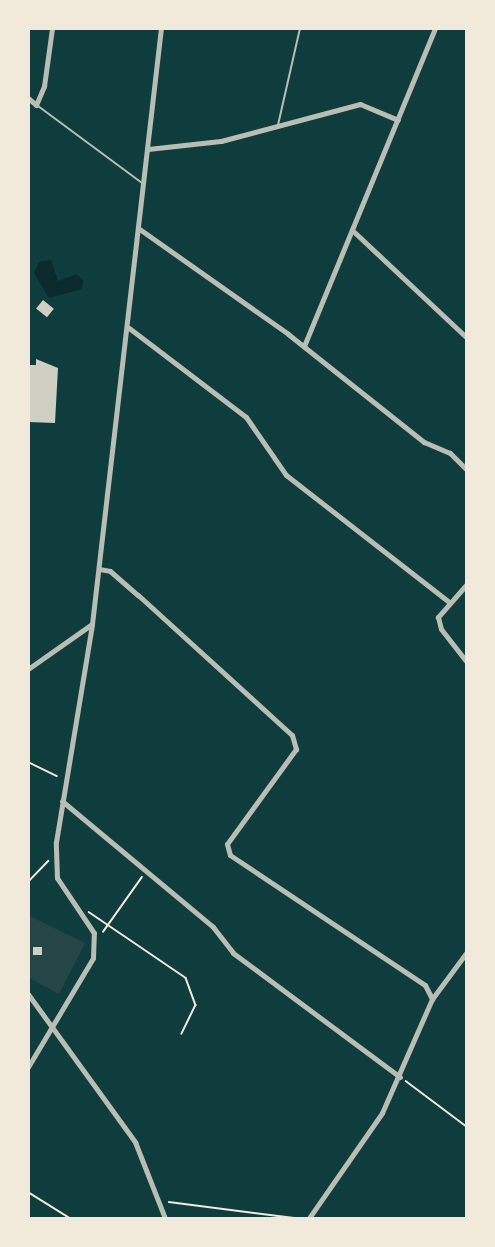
<!DOCTYPE html>
<html>
<head>
<meta charset="utf-8">
<style>
	body { margin:0 }
	#map { position:relative; width:495px; height:1247px; overflow:hidden; background:#0f3d3e; font-family:"Source Sans 3",sans-serif }
	div>[style] { position:absolute }
	[style*='--x'] { left:calc(var(--x)*1px); top:calc(var(--y)*1px); width:calc(var(--w)*1px); rotate:calc(var(--a)*1deg) }
	.green>* { inset:0; background:#244646 }
	.water>* { inset:0; background:#0a2a2b }
	.building>* { inset:0; background:#cfcfc3; transform-origin:0 0 }
	.path>* { height:1.5px; margin:-0.75px; padding:0 0.75px; transform-origin:0.75px; border-radius:0.75px; background:#f1e9da }
	.service>* { height:2px; margin:-1px; padding:0 1px; transform-origin:1px; border-radius:1px; background:#b8beb3 }
	.minor>* { height:5px; margin:-2.5px; padding:0 2.5px; transform-origin:2.5px; border-radius:2.5px; background:#b8beb3 }
	span { translate:-50% -50%; white-space:nowrap; text-align:center; line-height:1.15; -webkit-text-stroke:6px #f1e9da; paint-order:stroke }
	.frame { position:absolute; inset:0; border:30px solid #f1e9da; pointer-events:none }
</style>
</head>
<body>
<div id="map">
	<div class="green">
		<i style="clip-path:polygon(28px 915px,85px 943px,59px 994px,29px 978px)"></i>
	</div>
	<div class="water">
		<i style="clip-path:polygon(51px 260px,58px 281px,76px 274px,83px 280px,82px 289px,49px 298px,34px 273px,39px 262px)"></i>
	</div>
	<div class="building">
		<i style="left:43px;top:300px;width:14px;height:11px;rotate:39deg"></i>
		<i style="clip-path:polygon(36px 359px,58px 368px,55px 423px,28px 422px,28px 365px,36px 365px)"></i>
		<i style="left:42px;top:947px;width:8px;height:9px;rotate:90deg"></i>
	</div>
	<div class="path">
		<i style="--x:28;--y:762;--w:32;--a:26"></i>
		<i style="--x:28;--y:882;--w:29;--a:-46"></i>
		<i style="--x:89;--y:912;--w:117;--a:34.2"></i>
		<i style="--x:186;--y:978;--w:29;--a:70"></i>
		<i style="--x:196;--y:1005;--w:32;--a:116"></i>
		<i style="--x:103;--y:932;--w:67;--a:-54.7"></i>
		<i style="--x:406;--y:1081;--w:75;--a:36.9"></i>
		<i style="--x:28;--y:1192;--w:49;--a:31.8"></i>
		<i style="--x:169;--y:1202;--w:126;--a:7.3"></i>
	</div>
	<div class="service">
		<i style="--x:38;--y:106;--w:129;--a:36.5"></i>
		<i style="--x:278;--y:125;--w:99;--a:-77.2"></i>
	</div>
	<div class="minor">
		<i style="--x:28;--y:98;--w:11;--a:41"></i>
		<i style="--x:36;--y:105;--w:21;--a:-67"></i>
		<i style="--x:44;--y:86;--w:59;--a:-82.1"></i>
		<i style="--x:148;--y:149;--w:73;--a:-6.3"></i>
		<i style="--x:221;--y:141;--w:144;--a:-14.9"></i>
		<i style="--x:360;--y:104;--w:41;--a:22.8"></i>
		<i style="--x:138;--y:228;--w:184;--a:35.2"></i>
		<i style="--x:288;--y:334;--w:174;--a:38.5"></i>
		<i style="--x:424;--y:442;--w:28;--a:23"></i>
		<i style="--x:450;--y:453;--w:23;--a:45"></i>
		<i style="--x:352;--y:230;--w:156;--a:43.2"></i>
		<i style="--x:129;--y:328;--w:147;--a:37.3"></i>
		<i style="--x:246;--y:417;--w:70;--a:55.4"></i>
		<i style="--x:286;--y:475;--w:205;--a:37.9"></i>
		<i style="--x:304;--y:346;--w:344;--a:-67.6"></i>
		<i style="--x:99;--y:569;--w:11;--a:10"></i>
		<i style="--x:110;--y:571;--w:37;--a:41"></i>
		<i style="--x:138;--y:595;--w:208;--a:42.3"></i>
		<i style="--x:292;--y:735;--w:15;--a:74"></i>
		<i style="--x:296;--y:749;--w:117;--a:126"></i>
		<i style="--x:227;--y:844;--w:11;--a:75"></i>
		<i style="--x:230;--y:855;--w:234;--a:33.7"></i>
		<i style="--x:425;--y:985;--w:16;--a:63"></i>
		<i style="--x:432;--y:999;--w:124;--a:113.7"></i>
		<i style="--x:382;--y:1113;--w:128;--a:124.8"></i>
		<i style="--x:466;--y:585;--w:43;--a:131.2"></i>
		<i style="--x:438;--y:617;--w:12;--a:76"></i>
		<i style="--x:441;--y:629;--w:41;--a:52"></i>
		<i style="--x:28;--y:669;--w:78;--a:-35.1"></i>
		<i style="--x:62;--y:801;--w:197;--a:39.8"></i>
		<i style="--x:213;--y:927;--w:33;--a:52"></i>
		<i style="--x:233;--y:953;--w:208;--a:36.6"></i>
		<i style="--x:28;--y:994;--w:183;--a:54.1"></i>
		<i style="--x:135;--y:1142;--w:82;--a:68.5"></i>
		<i style="--x:432;--y:999;--w:57;--a:-53.5"></i>
		<i style="--x:28;--y:1067;--w:127;--a:-59.2"></i>
		<i style="--x:93;--y:958;--w:25;--a:-88"></i>
		<i style="--x:94;--y:933;--w:66;--a:-123.9"></i>
		<i style="--x:57;--y:878;--w:36;--a:-92"></i>
		<i style="--x:56;--y:842;--w:221;--a:-80.6"></i>
		<i style="--x:92;--y:624;--w:600;--a:-83.4"></i>
	</div>
	<div class="frame"></div>
</div>
</body>
</html>
